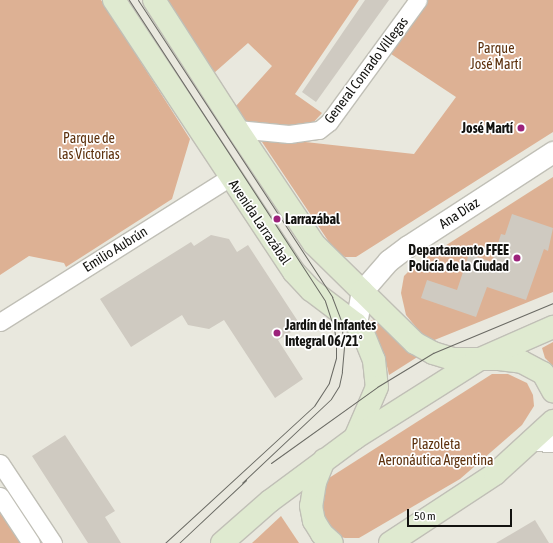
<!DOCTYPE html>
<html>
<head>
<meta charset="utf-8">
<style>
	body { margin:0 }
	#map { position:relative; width:553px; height:543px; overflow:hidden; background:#e9e8de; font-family:"Asap Condensed",sans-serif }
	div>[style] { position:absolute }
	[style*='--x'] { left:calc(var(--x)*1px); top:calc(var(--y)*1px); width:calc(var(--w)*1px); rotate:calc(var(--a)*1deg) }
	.green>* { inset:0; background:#ddb194 }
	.building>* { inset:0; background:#cfcac1 }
	.roads { filter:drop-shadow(1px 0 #c0bfb6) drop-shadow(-1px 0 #c0bfb6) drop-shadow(0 1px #c0bfb6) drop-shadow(0 -1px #c0bfb6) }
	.minor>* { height:17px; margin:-8.5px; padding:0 8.5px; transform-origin:8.5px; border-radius:8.5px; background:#fff }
	.tertiary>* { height:21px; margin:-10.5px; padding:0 10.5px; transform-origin:10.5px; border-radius:10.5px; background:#fff }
	.secondary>* { height:22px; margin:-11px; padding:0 11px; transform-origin:11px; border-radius:11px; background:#dfead0 }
	.tram>* { height:1px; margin:-0.5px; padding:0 0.5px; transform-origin:0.5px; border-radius:0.5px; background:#6a6a64 }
	.dots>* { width:11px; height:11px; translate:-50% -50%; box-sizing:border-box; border:2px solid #fff; border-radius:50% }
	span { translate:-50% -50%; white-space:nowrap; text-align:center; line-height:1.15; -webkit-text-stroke:3.5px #fff; paint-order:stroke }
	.park-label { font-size:14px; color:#5d310d }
	.street-label { font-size:14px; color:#131310 }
	.poi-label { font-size:14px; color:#131310; font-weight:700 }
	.right { translate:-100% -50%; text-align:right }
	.left { translate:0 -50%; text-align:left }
	.scale { position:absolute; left:407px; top:509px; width:105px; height:18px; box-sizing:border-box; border:2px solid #131310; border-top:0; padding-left:5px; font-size:12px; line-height:14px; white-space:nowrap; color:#131310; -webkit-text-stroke:3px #fff; paint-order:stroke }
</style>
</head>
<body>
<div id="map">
	<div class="green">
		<i style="clip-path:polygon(0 0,101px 0,190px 139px,172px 199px,66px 267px,64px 263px,29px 256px,0 275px)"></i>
		<i style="clip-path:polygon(165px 0,359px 0,295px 94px,322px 113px,311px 125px,299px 130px,246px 123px,236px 106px,272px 66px,248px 43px,214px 73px)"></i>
		<i style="clip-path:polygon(422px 0,553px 0,553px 132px,356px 257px,345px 257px,335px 251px,262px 142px,269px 138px,414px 154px,456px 97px,382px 48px)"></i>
		<i style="clip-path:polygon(553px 177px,553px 292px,432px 341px,420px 332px,406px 315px,401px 293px,404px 276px,415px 265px)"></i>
		<i style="clip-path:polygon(377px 318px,419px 356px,389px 375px,384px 353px,369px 327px,370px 321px)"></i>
		<i style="clip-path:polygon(553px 342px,553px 366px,545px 358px,542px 348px)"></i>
		<i style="clip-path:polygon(492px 374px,508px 374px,527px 383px,533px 395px,534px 406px,522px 425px,460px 479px,359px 538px,345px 538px,334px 535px,319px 519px,322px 489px,329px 478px)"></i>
		<i style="clip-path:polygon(0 513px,21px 543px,0 543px)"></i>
		<i style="clip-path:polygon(281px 516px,299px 543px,252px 543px)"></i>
	</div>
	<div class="building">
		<i style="clip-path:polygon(365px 0,389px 0,316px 102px,302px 92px)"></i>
		<i style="clip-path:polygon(512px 214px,553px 228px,548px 251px,544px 249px,526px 300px,487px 287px,476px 317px,421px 298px,427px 280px,457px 290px,469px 254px,492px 262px,501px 234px,505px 235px)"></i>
		<i style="clip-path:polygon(211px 235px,229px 239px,237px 252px,248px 245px,301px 326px,278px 340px,303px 379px,275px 398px,224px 320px,209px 329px,188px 325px,182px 315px,131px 347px,100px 299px,191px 242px,194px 246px)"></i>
		<i style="clip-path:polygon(65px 435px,115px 511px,105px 517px,121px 543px,88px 543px,32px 456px)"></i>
		<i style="clip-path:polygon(535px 520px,549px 543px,496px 543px)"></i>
	</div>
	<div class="roads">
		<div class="minor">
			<i style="--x:237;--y:129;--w:52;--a:5.5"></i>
			<i style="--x:289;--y:134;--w:30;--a:-8"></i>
			<i style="--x:319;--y:130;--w:13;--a:-39"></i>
			<i style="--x:329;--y:122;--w:151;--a:-53.9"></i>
			<i style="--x:0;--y:322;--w:272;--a:-32.2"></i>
			<i style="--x:0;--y:463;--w:96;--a:56.5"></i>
			<i style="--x:0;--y:496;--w:56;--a:56.6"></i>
		</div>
		<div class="tertiary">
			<i style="--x:356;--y:324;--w:34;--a:-80"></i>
			<i style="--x:362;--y:291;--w:40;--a:-49"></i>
			<i style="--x:388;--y:261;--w:25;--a:-37"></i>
			<i style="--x:408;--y:246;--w:173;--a:-33"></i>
			<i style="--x:533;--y:440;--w:20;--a:3"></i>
		</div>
		<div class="secondary">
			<i style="--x:114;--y:0;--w:326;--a:56.5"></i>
			<i style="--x:294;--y:272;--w:25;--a:47"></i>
			<i style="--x:311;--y:290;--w:56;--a:37.1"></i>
			<i style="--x:356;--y:324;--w:11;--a:52"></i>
			<i style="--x:363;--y:333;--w:29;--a:68"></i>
			<i style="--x:374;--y:360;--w:27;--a:84"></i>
			<i style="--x:377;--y:387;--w:56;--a:113.3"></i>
			<i style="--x:154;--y:0;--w:153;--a:57.2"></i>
			<i style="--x:237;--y:129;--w:138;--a:56.2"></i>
			<i style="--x:314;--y:244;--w:67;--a:44.4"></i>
			<i style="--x:362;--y:291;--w:74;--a:44.5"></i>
			<i style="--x:415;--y:343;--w:21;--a:29"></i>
			<i style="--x:433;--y:353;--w:21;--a:17"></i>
			<i style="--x:453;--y:359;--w:46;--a:0"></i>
			<i style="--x:499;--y:359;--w:23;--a:7"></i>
			<i style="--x:522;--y:362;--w:24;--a:28"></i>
			<i style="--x:543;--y:373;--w:21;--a:61"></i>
			<i style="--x:324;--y:460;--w:24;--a:112"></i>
			<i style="--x:315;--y:482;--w:24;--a:99"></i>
			<i style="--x:311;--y:506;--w:15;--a:79"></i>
			<i style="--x:314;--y:521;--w:15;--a:58"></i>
			<i style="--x:322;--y:534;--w:13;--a:42"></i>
			<i style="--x:222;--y:543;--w:64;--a:-41.2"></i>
			<i style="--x:270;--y:501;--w:106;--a:-36.5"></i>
			<i style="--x:355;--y:438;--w:148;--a:-32.3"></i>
			<i style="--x:480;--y:359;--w:80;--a:-23.7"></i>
			<i style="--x:390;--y:543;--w:126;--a:-33.3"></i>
			<i style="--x:495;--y:474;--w:79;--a:-42.4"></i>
		</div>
	</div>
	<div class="tram">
		<i style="--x:129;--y:0;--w:359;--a:56.9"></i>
		<i style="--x:325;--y:301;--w:28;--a:72"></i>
		<i style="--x:334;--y:328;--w:15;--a:82"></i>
		<i style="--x:336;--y:343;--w:15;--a:90"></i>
		<i style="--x:336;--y:358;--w:26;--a:106"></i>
		<i style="--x:329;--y:383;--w:27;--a:123"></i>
		<i style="--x:314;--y:406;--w:202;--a:137.4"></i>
		<i style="--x:138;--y:0;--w:355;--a:56.8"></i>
		<i style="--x:332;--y:297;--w:25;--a:69"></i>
		<i style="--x:341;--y:320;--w:27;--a:84"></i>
		<i style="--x:344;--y:347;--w:25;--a:95"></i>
		<i style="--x:342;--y:372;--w:14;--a:102"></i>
		<i style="--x:339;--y:386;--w:15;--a:122"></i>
		<i style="--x:331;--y:399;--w:122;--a:136.7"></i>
		<i style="--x:271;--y:463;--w:130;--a:-35.6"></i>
		<i style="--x:377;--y:387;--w:66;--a:-31.3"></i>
		<i style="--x:433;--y:353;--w:130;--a:-22.6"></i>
		<i style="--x:179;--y:543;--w:92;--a:-43.2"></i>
	</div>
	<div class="dots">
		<i style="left:521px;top:128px;background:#9c227b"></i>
		<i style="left:277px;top:219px;background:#9c227b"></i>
		<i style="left:517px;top:258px;background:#9c227b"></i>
		<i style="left:277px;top:333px;background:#9c227b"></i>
	</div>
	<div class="park-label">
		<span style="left:496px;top:56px">Parque<br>José Martí</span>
		<span style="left:89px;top:146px">Parque de<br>las Victorias</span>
		<span style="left:436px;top:452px">Plazoleta<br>Aeronáutica Argentina</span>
	</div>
	<div class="street-label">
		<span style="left:366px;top:70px;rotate:-53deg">General Conrado Villegas</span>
		<span style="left:459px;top:213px;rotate:-33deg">Ana Díaz</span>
		<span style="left:260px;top:222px;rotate:56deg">Avenida Larrazábal</span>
		<span style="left:115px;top:249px;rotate:-32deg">Emilio Aubrún</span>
	</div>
	<div class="poi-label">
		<span class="right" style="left:513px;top:128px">José Martí</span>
		<span class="left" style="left:285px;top:219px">Larrazábal</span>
		<span class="right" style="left:509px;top:258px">Departamento FFEE<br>Policía de la Ciudad</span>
		<span class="left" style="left:285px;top:333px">Jardín de Infantes<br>Integral 06/21°</span>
	</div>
	<div class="scale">50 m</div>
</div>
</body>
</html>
